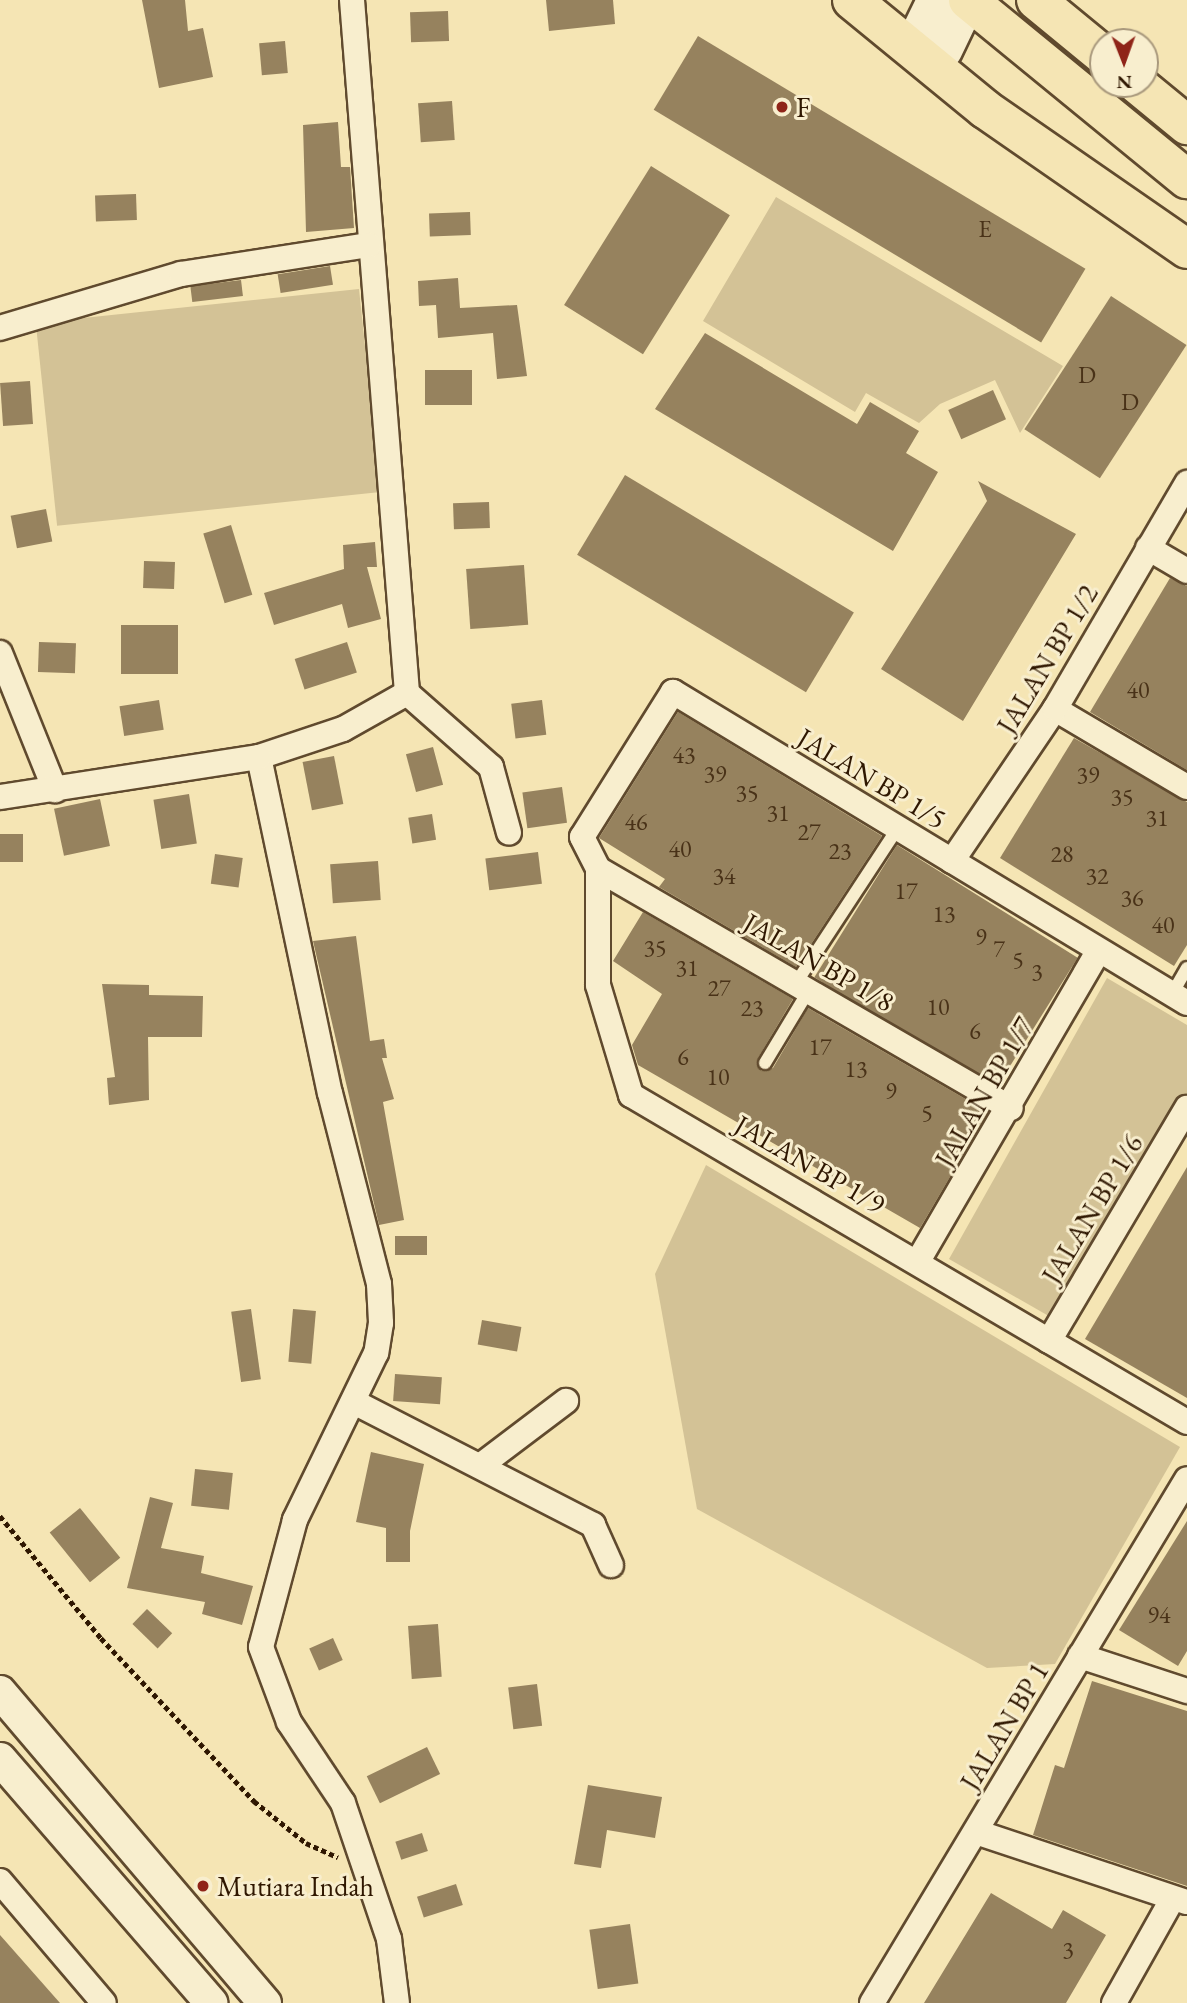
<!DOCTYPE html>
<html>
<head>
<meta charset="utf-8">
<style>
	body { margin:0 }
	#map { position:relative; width:1187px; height:2003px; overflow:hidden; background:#f5e5b4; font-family:"EB Garamond",serif }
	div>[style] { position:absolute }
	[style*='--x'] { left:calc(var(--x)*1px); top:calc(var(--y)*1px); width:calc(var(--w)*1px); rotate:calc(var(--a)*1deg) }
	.green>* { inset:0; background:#d3c296; transform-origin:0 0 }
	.building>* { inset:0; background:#96825e; transform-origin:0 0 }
	.path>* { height:4.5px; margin-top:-2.25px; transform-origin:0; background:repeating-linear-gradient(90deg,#2f1701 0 5px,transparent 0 8.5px) }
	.roads { filter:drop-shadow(2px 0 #604a2e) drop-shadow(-2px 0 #604a2e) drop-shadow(0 2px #604a2e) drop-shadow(0 -2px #604a2e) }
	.service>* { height:12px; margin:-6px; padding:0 6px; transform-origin:6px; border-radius:6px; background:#f8eece }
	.minor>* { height:24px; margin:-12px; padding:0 12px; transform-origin:12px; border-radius:12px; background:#f8eece }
	.tertiary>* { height:32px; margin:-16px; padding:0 16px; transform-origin:16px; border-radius:16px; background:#f8eece }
	.secondary>* { height:35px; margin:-17.5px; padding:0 17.5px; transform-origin:17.5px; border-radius:17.5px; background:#f8eece }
	.motorway>* { height:38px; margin:-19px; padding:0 19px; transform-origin:19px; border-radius:19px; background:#f5e5b4 }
	.dots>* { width:19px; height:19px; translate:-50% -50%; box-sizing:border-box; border:4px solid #f8eece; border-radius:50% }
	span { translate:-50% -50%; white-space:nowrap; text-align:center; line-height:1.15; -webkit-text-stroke:6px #f8eece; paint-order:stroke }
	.number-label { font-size:24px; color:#493218 }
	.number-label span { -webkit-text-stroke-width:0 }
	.poi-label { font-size:28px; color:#2f1701 }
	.left { translate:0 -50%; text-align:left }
	.street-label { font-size:28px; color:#2f1701 }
	.north { position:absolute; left:1089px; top:28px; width:70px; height:70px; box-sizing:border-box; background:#f8eece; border:2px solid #a8987c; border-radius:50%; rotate:179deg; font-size:19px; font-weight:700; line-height:28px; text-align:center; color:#2f1701 }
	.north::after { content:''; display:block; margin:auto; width:24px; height:32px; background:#8f2418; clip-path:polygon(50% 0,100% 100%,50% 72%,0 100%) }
</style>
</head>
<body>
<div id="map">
	<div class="green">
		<i style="clip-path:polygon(776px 197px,1063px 366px,1020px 433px,995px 380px,940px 404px,919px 423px,866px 393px,855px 412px,703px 321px)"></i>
		<i style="left:359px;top:289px;width:204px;height:325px;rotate:84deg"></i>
		<i style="clip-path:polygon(1107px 978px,1187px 1025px,1187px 1098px,1054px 1319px,949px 1259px)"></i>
		<i style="clip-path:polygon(706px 1165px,1180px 1447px,1055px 1664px,987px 1668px,697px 1509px,655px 1274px)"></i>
	</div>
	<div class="building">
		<i style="clip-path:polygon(142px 0,185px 0,188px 31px,203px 28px,213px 77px,159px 88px)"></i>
		<i style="clip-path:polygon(546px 0,613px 0,615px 24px,549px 31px)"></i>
		<i style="left:448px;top:11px;width:30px;height:38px;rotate:88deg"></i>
		<i style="left:698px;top:36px;width:452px;height:86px;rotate:31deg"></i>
		<i style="left:285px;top:41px;width:32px;height:26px;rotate:85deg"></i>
		<i style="left:452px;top:101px;width:39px;height:34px;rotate:86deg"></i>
		<i style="clip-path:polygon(338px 122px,341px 167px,350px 167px,354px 228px,306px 232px,303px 125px)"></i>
		<i style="left:651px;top:166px;width:93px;height:164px;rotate:32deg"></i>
		<i style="left:136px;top:194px;width:26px;height:41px;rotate:88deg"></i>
		<i style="left:470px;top:212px;width:23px;height:41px;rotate:88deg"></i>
		<i style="left:330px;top:266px;width:19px;height:53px;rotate:81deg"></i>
		<i style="clip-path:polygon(458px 278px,460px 308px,517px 305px,527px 376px,497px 379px,493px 333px,438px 338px,436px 305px,419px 306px,418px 281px)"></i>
		<i style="left:241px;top:280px;width:16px;height:51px;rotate:83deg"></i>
		<i style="left:1111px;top:296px;width:90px;height:159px;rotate:33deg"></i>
		<i style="clip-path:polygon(705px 333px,857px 424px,870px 402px,919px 431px,906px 453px,938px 472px,893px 551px,655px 409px)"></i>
		<i style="left:472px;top:370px;width:35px;height:47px;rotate:90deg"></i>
		<i style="left:30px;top:381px;width:43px;height:30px;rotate:86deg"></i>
		<i style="left:993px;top:390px;width:32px;height:49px;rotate:66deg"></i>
		<i style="left:625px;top:475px;width:267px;height:93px;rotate:31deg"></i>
		<i style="clip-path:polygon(978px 481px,1076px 534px,963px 721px,881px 669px,987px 501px)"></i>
		<i style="left:489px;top:502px;width:26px;height:36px;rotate:88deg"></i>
		<i style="left:46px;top:509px;width:33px;height:36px;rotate:79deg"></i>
		<i style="left:231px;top:525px;width:73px;height:29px;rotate:73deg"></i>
		<i style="clip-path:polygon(375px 542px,377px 567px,367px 567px,381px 619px,348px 628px,342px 604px,274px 625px,264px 593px,344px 569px,343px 545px)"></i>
		<i style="left:144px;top:561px;width:31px;height:27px;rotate:2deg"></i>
		<i style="left:524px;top:565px;width:60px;height:58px;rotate:86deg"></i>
		<i style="clip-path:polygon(1170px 578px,1187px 586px,1187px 770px,1090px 712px)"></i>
		<i style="left:121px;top:625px;width:57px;height:49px"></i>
		<i style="left:39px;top:642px;width:37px;height:30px;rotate:2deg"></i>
		<i style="left:347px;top:642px;width:32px;height:55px;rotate:72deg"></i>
		<i style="left:159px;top:700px;width:30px;height:40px;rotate:81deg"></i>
		<i style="left:542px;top:700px;width:35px;height:31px;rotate:83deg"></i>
		<i style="clip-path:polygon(678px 712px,882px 836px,796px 967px,659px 887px,665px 879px,599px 838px)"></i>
		<i style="clip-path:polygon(1074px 738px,1187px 802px,1187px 945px,1174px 966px,1000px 858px)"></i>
		<i style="left:433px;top:747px;width:39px;height:28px;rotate:75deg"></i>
		<i style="left:334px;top:756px;width:49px;height:32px;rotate:79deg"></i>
		<i style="left:562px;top:787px;width:36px;height:40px;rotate:82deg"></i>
		<i style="left:189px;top:794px;width:50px;height:36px;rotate:81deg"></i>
		<i style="left:100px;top:799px;width:48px;height:47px;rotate:78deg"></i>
		<i style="left:432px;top:814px;width:26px;height:24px;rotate:81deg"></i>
		<i style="left:0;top:834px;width:23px;height:28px"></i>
		<i style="left:897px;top:845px;width:213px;height:156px;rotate:32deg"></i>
		<i style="left:538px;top:852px;width:32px;height:53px;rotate:83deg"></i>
		<i style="left:215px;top:854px;width:28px;height:30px;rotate:8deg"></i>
		<i style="left:378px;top:861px;width:39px;height:48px;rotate:86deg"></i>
		<i style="clip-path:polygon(643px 912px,793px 999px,758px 1058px,761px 1071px,773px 1068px,808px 1008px,988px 1112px,920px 1228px,638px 1065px,632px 1045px,662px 994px,613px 961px)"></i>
		<i style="clip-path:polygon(356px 936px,370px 1041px,384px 1039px,387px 1058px,382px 1058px,394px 1099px,383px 1102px,404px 1220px,379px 1225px,313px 941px)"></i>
		<i style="clip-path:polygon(102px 984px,149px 985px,149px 995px,203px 996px,202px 1037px,148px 1037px,149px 1100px,109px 1105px,107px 1078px,115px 1077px)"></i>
		<i style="clip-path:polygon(1187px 1167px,1187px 1398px,1085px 1339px)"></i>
		<i style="left:395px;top:1236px;width:32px;height:19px"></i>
		<i style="left:251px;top:1309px;width:71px;height:20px;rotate:82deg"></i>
		<i style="left:293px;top:1309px;width:23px;height:53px;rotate:5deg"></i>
		<i style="left:482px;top:1320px;width:40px;height:25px;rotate:10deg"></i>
		<i style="left:395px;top:1374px;width:47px;height:27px;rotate:4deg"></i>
		<i style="clip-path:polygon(371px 1452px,424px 1464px,410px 1531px,410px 1562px,386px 1562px,386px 1528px,356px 1522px)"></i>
		<i style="left:195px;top:1469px;width:38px;height:37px;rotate:6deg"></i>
		<i style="clip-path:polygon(150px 1497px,173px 1503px,161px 1548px,204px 1556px,201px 1573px,253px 1586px,242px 1625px,202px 1614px,205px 1602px,127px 1588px)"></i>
		<i style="left:80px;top:1508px;width:64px;height:39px;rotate:51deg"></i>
		<i style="clip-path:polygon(1187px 1521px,1187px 1651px,1178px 1666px,1119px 1630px)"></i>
		<i style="left:147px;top:1609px;width:35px;height:21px;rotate:44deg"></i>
		<i style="left:438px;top:1624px;width:53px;height:30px;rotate:86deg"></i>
		<i style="left:333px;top:1638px;width:24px;height:26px;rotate:66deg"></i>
		<i style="clip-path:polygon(1092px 1681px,1187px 1711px,1187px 1886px,1033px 1835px,1055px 1765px,1064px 1768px)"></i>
		<i style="left:537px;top:1684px;width:42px;height:29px;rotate:83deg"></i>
		<i style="left:427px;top:1747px;width:30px;height:67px;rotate:64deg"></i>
		<i style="clip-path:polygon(588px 1785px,662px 1797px,655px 1838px,607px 1830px,601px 1868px,574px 1864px)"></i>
		<i style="left:422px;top:1833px;width:19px;height:28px;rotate:72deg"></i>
		<i style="left:456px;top:1884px;width:22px;height:41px;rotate:72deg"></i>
		<i style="clip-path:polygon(991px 1893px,1052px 1929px,1063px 1910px,1106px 1935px,1066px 2003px,924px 2003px)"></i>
		<i style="left:630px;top:1924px;width:60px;height:41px;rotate:82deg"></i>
		<i style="clip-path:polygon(0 1935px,60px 2003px,0 2003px)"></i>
	</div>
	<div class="path">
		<i style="--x:0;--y:1516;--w:158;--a:50.4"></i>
		<i style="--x:101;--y:1638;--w:224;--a:46.8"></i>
		<i style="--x:254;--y:1801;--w:67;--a:38.9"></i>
		<i style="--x:306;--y:1843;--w:35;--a:24"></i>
	</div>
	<div class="roads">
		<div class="service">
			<i style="--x:796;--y:983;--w:186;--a:-56.7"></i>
			<i style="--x:1172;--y:994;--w:30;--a:-60"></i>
			<i style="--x:765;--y:1063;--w:85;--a:-58.9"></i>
		</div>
		<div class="minor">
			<i style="--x:352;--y:0;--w:695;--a:85.46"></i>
			<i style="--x:407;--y:693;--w:73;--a:150.6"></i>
			<i style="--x:343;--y:729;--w:89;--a:161.6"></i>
			<i style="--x:259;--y:757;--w:343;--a:78.1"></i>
			<i style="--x:330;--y:1093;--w:197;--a:75.6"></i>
			<i style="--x:379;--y:1284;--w:39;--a:87"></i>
			<i style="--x:381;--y:1323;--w:30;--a:99"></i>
			<i style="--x:376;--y:1353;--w:186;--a:115.9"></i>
			<i style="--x:295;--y:1520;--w:131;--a:105"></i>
			<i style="--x:261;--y:1647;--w:80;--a:69.5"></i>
			<i style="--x:289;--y:1722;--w:97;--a:56.3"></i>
			<i style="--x:343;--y:1803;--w:144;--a:71.3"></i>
			<i style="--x:389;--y:1939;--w:64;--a:82.9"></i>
			<i style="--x:0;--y:328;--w:189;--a:-16.6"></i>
			<i style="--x:181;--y:274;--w:190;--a:-8.8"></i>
			<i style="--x:1148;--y:548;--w:45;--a:30.5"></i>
			<i style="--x:0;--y:653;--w:148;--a:68.1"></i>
			<i style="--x:407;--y:693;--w:112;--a:41.4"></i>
			<i style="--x:491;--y:767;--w:68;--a:74.7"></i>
			<i style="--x:1055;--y:709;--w:153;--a:30.6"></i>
			<i style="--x:0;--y:797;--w:262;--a:-8.8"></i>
			<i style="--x:952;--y:861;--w:184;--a:-55.9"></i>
			<i style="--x:1055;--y:709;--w:262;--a:-59.7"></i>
			<i style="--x:598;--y:869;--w:477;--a:30.1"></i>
			<i style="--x:1187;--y:1003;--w:601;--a:-148.82"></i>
			<i style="--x:673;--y:692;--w:171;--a:122.1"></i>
			<i style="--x:582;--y:837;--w:36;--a:63"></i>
			<i style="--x:598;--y:869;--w:116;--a:90"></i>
			<i style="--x:598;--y:985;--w:115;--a:73.3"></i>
			<i style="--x:631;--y:1095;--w:645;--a:30.46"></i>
			<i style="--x:918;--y:1261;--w:358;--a:-59.8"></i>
			<i style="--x:1049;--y:1341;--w:271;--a:-59.4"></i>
			<i style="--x:354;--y:1402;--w:269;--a:27.2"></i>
			<i style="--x:593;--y:1525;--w:44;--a:65.8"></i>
			<i style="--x:480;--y:1466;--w:108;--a:-37.1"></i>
			<i style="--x:1080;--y:1656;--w:113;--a:18.1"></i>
			<i style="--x:976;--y:1832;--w:222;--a:18.4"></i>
			<i style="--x:0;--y:1881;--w:160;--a:49.6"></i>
			<i style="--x:872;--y:2003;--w:611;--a:-58.99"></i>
			<i style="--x:1114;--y:2003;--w:120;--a:-60.7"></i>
		</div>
		<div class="tertiary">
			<i style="--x:0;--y:1692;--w:409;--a:49.6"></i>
			<i style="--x:0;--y:1759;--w:323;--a:49.1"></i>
		</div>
		<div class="secondary">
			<i style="--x:919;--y:31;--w:34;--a:-64"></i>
			<i style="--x:944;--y:50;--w:55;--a:-64.4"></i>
		</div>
		<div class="motorway">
			<i style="--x:852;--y:0;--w:172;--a:39.3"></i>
			<i style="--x:985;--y:109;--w:246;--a:34.7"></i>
			<i style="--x:968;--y:0;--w:283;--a:39.3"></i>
			<i style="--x:1036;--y:0;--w:87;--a:39.4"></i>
			<i style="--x:1137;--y:84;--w:65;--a:39.4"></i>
		</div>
	</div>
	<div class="dots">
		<i style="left:782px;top:107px;background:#8f2418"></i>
		<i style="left:203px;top:1886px;background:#8f2418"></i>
	</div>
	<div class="number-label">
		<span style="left:985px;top:229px">E</span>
		<span style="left:1087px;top:375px">D</span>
		<span style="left:1130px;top:402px">D</span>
		<span style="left:1138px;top:690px">40</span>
		<span style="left:684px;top:755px">43</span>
		<span style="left:715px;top:774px">39</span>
		<span style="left:1088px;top:775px">39</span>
		<span style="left:747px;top:793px">35</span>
		<span style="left:1122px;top:797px">35</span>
		<span style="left:778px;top:813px">31</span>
		<span style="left:1157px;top:818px">31</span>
		<span style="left:636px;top:822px">46</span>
		<span style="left:809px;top:832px">27</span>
		<span style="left:680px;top:849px">40</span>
		<span style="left:840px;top:851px">23</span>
		<span style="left:1062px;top:854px">28</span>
		<span style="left:724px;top:876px">34</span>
		<span style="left:1097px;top:876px">32</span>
		<span style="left:906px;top:891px">17</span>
		<span style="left:1132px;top:898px">36</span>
		<span style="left:944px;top:914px">13</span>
		<span style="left:1163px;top:925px">40</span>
		<span style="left:981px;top:937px">9</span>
		<span style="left:655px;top:948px">35</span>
		<span style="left:999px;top:949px">7</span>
		<span style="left:1018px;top:960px">5</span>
		<span style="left:687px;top:968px">31</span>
		<span style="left:1037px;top:972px">3</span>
		<span style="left:719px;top:988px">27</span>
		<span style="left:938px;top:1007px">10</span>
		<span style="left:752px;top:1008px">23</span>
		<span style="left:975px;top:1031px">6</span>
		<span style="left:820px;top:1047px">17</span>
		<span style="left:683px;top:1057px">6</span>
		<span style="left:856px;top:1069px">13</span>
		<span style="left:718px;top:1077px">10</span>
		<span style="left:891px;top:1091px">9</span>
		<span style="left:927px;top:1113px">5</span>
		<span style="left:1159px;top:1615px">94</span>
		<span style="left:1068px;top:1950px">3</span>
	</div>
	<div class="poi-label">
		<span class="left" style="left:796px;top:107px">F</span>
		<span class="left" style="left:217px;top:1886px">Mutiara Indah</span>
	</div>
	<div class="street-label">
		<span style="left:1047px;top:659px;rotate:-59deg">JALAN BP 1/2</span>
		<span style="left:872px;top:778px;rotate:31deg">JALAN BP 1/5</span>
		<span style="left:819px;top:962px;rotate:30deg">JALAN BP 1/8</span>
		<span style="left:984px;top:1092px;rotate:-60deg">JALAN BP 1/7</span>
		<span style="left:810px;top:1164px;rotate:30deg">JALAN BP 1/9</span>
		<span style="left:1092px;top:1209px;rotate:-59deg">JALAN BP 1/6</span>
		<span style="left:1004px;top:1726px;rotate:-59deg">JALAN BP 1</span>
	</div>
	<div class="north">N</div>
</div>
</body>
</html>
